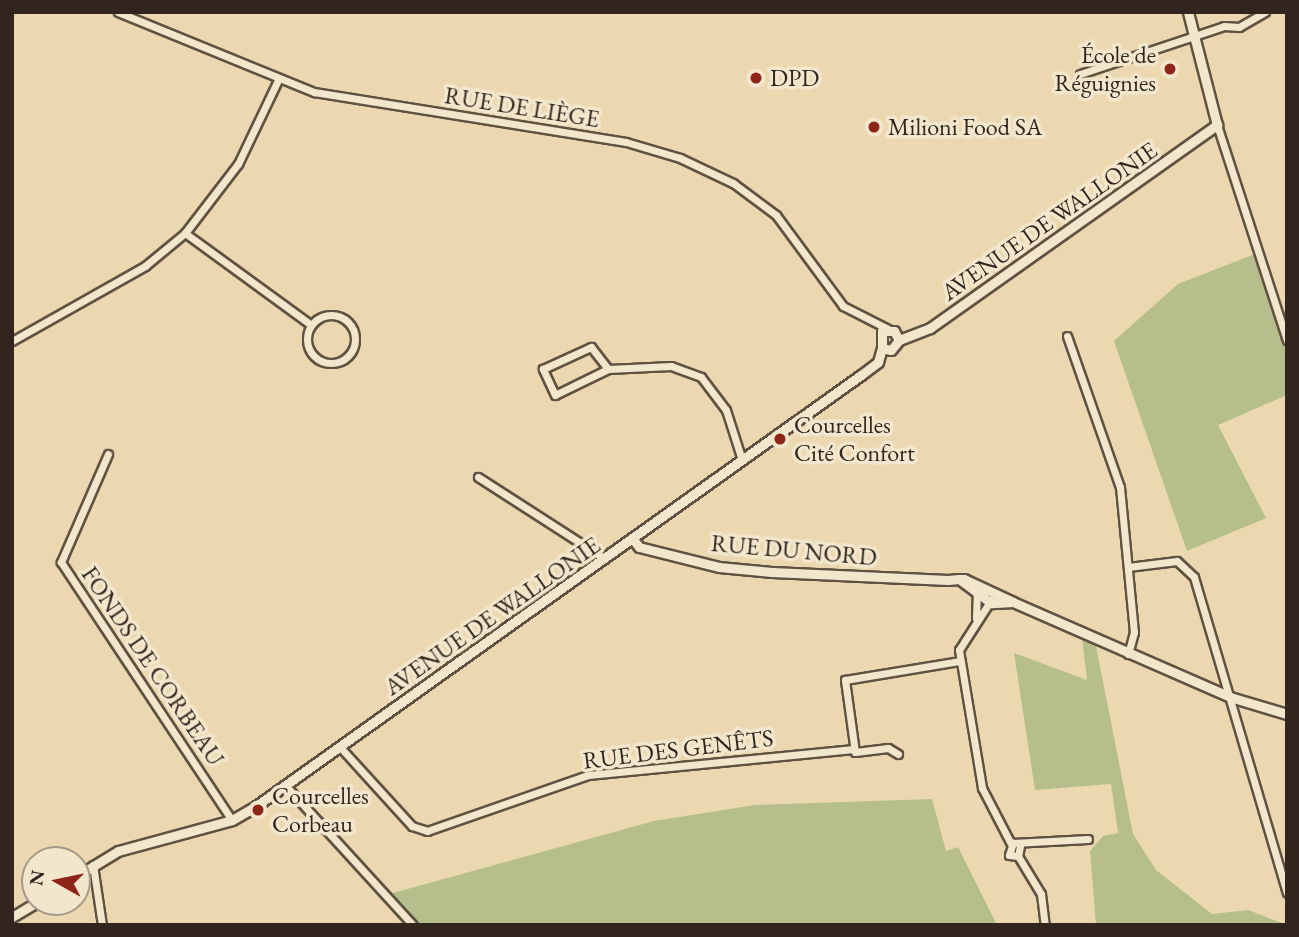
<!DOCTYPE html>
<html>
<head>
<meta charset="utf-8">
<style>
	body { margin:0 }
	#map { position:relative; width:1299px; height:937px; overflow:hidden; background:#ebd8b0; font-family:"EB Garamond",serif }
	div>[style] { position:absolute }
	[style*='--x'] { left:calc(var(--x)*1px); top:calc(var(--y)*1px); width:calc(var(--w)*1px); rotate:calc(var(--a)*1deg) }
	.green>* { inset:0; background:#b6bf8c }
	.roads { filter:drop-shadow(2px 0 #605242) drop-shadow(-2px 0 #605242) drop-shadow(0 2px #605242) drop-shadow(0 -2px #605242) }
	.minor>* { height:7px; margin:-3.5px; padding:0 3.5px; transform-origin:3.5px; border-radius:3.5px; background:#f2e6cc }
	.minor>.ring { margin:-3.5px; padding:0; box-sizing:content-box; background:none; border:7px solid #f2e6cc; border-radius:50% }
	.tertiary>* { height:9px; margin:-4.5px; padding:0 4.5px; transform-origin:4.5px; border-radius:4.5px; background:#f2e6cc }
	.dots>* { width:19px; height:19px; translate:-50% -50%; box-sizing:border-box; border:4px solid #f2e6cc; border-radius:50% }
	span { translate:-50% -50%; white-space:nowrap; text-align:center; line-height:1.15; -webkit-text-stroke:7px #f2e6cc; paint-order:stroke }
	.poi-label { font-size:24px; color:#31251d }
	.right { translate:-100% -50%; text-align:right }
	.left { translate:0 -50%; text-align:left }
	.street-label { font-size:24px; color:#31251d }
	.frame { position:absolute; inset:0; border:14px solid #31251d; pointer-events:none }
	.north { position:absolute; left:21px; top:846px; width:70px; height:70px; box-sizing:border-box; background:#f2e6cc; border:2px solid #a59986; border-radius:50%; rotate:279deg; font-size:19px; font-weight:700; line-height:28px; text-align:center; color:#31251d }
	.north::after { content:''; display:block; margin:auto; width:24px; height:32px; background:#8f2418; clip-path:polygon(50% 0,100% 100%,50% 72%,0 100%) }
</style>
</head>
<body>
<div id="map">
	<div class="green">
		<i style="clip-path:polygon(1255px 254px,1287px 349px,1287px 395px,1218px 425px,1266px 518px,1187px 551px,1114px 341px,1178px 284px)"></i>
		<i style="clip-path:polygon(1082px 638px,1096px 646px,1133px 834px,1156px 870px,1212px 914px,1248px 910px,1287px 925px,1096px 925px,1090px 851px,1103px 836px,1118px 833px,1111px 784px,1035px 790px,1014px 653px,1087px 680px)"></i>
		<i style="clip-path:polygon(932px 799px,946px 851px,958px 847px,997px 925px,413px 925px,382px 896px,654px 821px,755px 805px)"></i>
	</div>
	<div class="roads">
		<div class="minor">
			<i style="--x:118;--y:12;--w:212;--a:22.2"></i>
			<i style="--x:314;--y:92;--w:316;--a:9.1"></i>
			<i style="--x:626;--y:142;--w:56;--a:16.5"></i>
			<i style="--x:680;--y:158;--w:59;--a:25.3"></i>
			<i style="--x:733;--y:183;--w:54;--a:36.7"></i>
			<i style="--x:776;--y:215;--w:113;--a:53.6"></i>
			<i style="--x:843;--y:306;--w:51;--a:27.1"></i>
			<i style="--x:1080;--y:74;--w:152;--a:-18.4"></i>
			<i style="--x:1224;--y:26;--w:15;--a:4"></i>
			<i style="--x:1239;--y:27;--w:30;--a:-30"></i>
			<i style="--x:1217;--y:125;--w:226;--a:72"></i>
			<i style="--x:185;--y:233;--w:156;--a:36.1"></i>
			<i class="ring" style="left:307px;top:315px;width:41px;height:41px"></i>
			<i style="--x:1067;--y:336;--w:160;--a:70.7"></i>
			<i style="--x:1120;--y:487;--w:146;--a:84.5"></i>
			<i style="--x:1134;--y:632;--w:23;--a:105"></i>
			<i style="--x:12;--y:341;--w:153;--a:-29.4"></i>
			<i style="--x:145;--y:266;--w:52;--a:-39.5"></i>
			<i style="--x:185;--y:233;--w:87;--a:-52.5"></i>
			<i style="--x:238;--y:164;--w:93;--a:-64.5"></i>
			<i style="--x:591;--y:347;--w:28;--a:52"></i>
			<i style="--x:608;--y:369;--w:59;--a:153.9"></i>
			<i style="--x:555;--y:395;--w:29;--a:-115"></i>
			<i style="--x:543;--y:369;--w:53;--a:-24.6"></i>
			<i style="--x:608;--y:369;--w:63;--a:-2.7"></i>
			<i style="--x:671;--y:366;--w:32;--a:20"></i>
			<i style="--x:701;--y:377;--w:41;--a:52.9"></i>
			<i style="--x:726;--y:410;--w:52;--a:72.3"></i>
			<i style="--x:108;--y:454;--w:118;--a:113.5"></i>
			<i style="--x:61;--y:562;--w:310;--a:56.5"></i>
			<i style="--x:478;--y:477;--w:151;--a:32.8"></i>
			<i style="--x:1128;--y:567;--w:49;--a:-7"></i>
			<i style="--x:1177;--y:561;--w:23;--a:43"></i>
			<i style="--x:1194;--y:577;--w:329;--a:73.6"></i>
			<i style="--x:991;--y:600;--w:59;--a:122.6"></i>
			<i style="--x:959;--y:650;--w:140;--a:80.5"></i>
			<i style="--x:982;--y:788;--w:63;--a:62.6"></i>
			<i style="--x:976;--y:618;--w:29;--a:-88"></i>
			<i style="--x:340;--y:747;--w:107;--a:47.7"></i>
			<i style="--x:412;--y:826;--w:16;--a:18"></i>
			<i style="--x:427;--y:831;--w:170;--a:-19.2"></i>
			<i style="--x:588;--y:775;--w:267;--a:-5.6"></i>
			<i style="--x:898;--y:754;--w:12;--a:-149"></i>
			<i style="--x:888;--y:748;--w:33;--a:173"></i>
			<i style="--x:855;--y:752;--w:73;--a:-97.9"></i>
			<i style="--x:845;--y:680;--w:117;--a:-9.4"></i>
			<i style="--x:285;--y:785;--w:190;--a:47.6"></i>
			<i style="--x:1020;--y:846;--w:10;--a:101"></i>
			<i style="--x:1018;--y:856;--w:9;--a:-174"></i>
			<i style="--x:1009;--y:855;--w:13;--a:-72"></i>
			<i style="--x:1013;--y:843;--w:75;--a:-3.1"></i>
			<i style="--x:1018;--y:856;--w:44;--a:58.8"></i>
			<i style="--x:1041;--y:894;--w:31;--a:83"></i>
			<i style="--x:93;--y:865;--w:61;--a:81.5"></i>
		</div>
		<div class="tertiary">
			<i style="--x:899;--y:340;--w:33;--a:-21"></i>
			<i style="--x:930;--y:328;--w:352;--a:-35.3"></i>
			<i style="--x:1217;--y:125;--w:117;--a:-104.4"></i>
			<i style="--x:882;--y:348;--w:17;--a:-90"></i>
			<i style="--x:882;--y:331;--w:12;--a:0"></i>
			<i style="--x:894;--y:331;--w:10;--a:61"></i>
			<i style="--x:882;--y:348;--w:9;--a:13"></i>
			<i style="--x:891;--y:350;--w:13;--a:-51"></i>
			<i style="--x:633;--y:539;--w:10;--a:53"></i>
			<i style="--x:639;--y:547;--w:82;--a:14"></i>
			<i style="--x:719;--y:567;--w:53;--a:5.4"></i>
			<i style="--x:772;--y:572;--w:176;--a:2.6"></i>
			<i style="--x:948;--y:580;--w:11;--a:-5"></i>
			<i style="--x:959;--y:579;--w:5;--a:0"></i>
			<i style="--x:964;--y:579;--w:54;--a:25.1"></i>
			<i style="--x:1013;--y:602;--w:22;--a:177"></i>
			<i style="--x:991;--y:603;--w:40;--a:-143"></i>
			<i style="--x:1013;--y:602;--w:237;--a:23.6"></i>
			<i style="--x:1230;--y:697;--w:59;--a:16.6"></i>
			<i style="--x:77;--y:876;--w:48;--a:-31.4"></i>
			<i style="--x:118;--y:851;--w:118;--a:-15.2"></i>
			<i style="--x:232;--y:820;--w:28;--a:-30"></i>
			<i style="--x:256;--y:806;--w:743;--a:-35.47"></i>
			<i style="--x:861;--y:375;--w:21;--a:-37"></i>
			<i style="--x:878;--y:362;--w:15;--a:-74"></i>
			<i style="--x:12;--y:917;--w:29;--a:-31"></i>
		</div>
	</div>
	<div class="dots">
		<i style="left:1170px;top:69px;background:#8f2418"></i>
		<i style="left:756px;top:78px;background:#8f2418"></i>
		<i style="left:874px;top:127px;background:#8f2418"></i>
		<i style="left:780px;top:439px;background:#8f2418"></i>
		<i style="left:258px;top:810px;background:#8f2418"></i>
	</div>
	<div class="poi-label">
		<span class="right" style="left:1156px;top:69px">École de<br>Réguignies</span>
		<span class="left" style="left:770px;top:78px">DPD</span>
		<span class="left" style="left:888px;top:127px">Milioni Food SA</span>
		<span class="left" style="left:794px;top:439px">Courcelles<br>Cité Confort</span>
		<span class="left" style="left:272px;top:810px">Courcelles<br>Corbeau</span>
	</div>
	<div class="street-label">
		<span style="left:522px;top:107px;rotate:9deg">RUE DE LIÈGE</span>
		<span style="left:1049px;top:221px;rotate:-35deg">AVENUE DE WALLONIE</span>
		<span style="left:794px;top:550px;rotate:5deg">RUE DU NORD</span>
		<span style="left:492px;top:616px;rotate:-35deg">AVENUE DE WALLONIE</span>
		<span style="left:153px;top:666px;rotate:56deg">FONDS DE CORBEAU</span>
		<span style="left:678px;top:749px;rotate:-7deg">RUE DES GENÊTS</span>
	</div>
	<div class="frame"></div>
	<div class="north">N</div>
</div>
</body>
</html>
